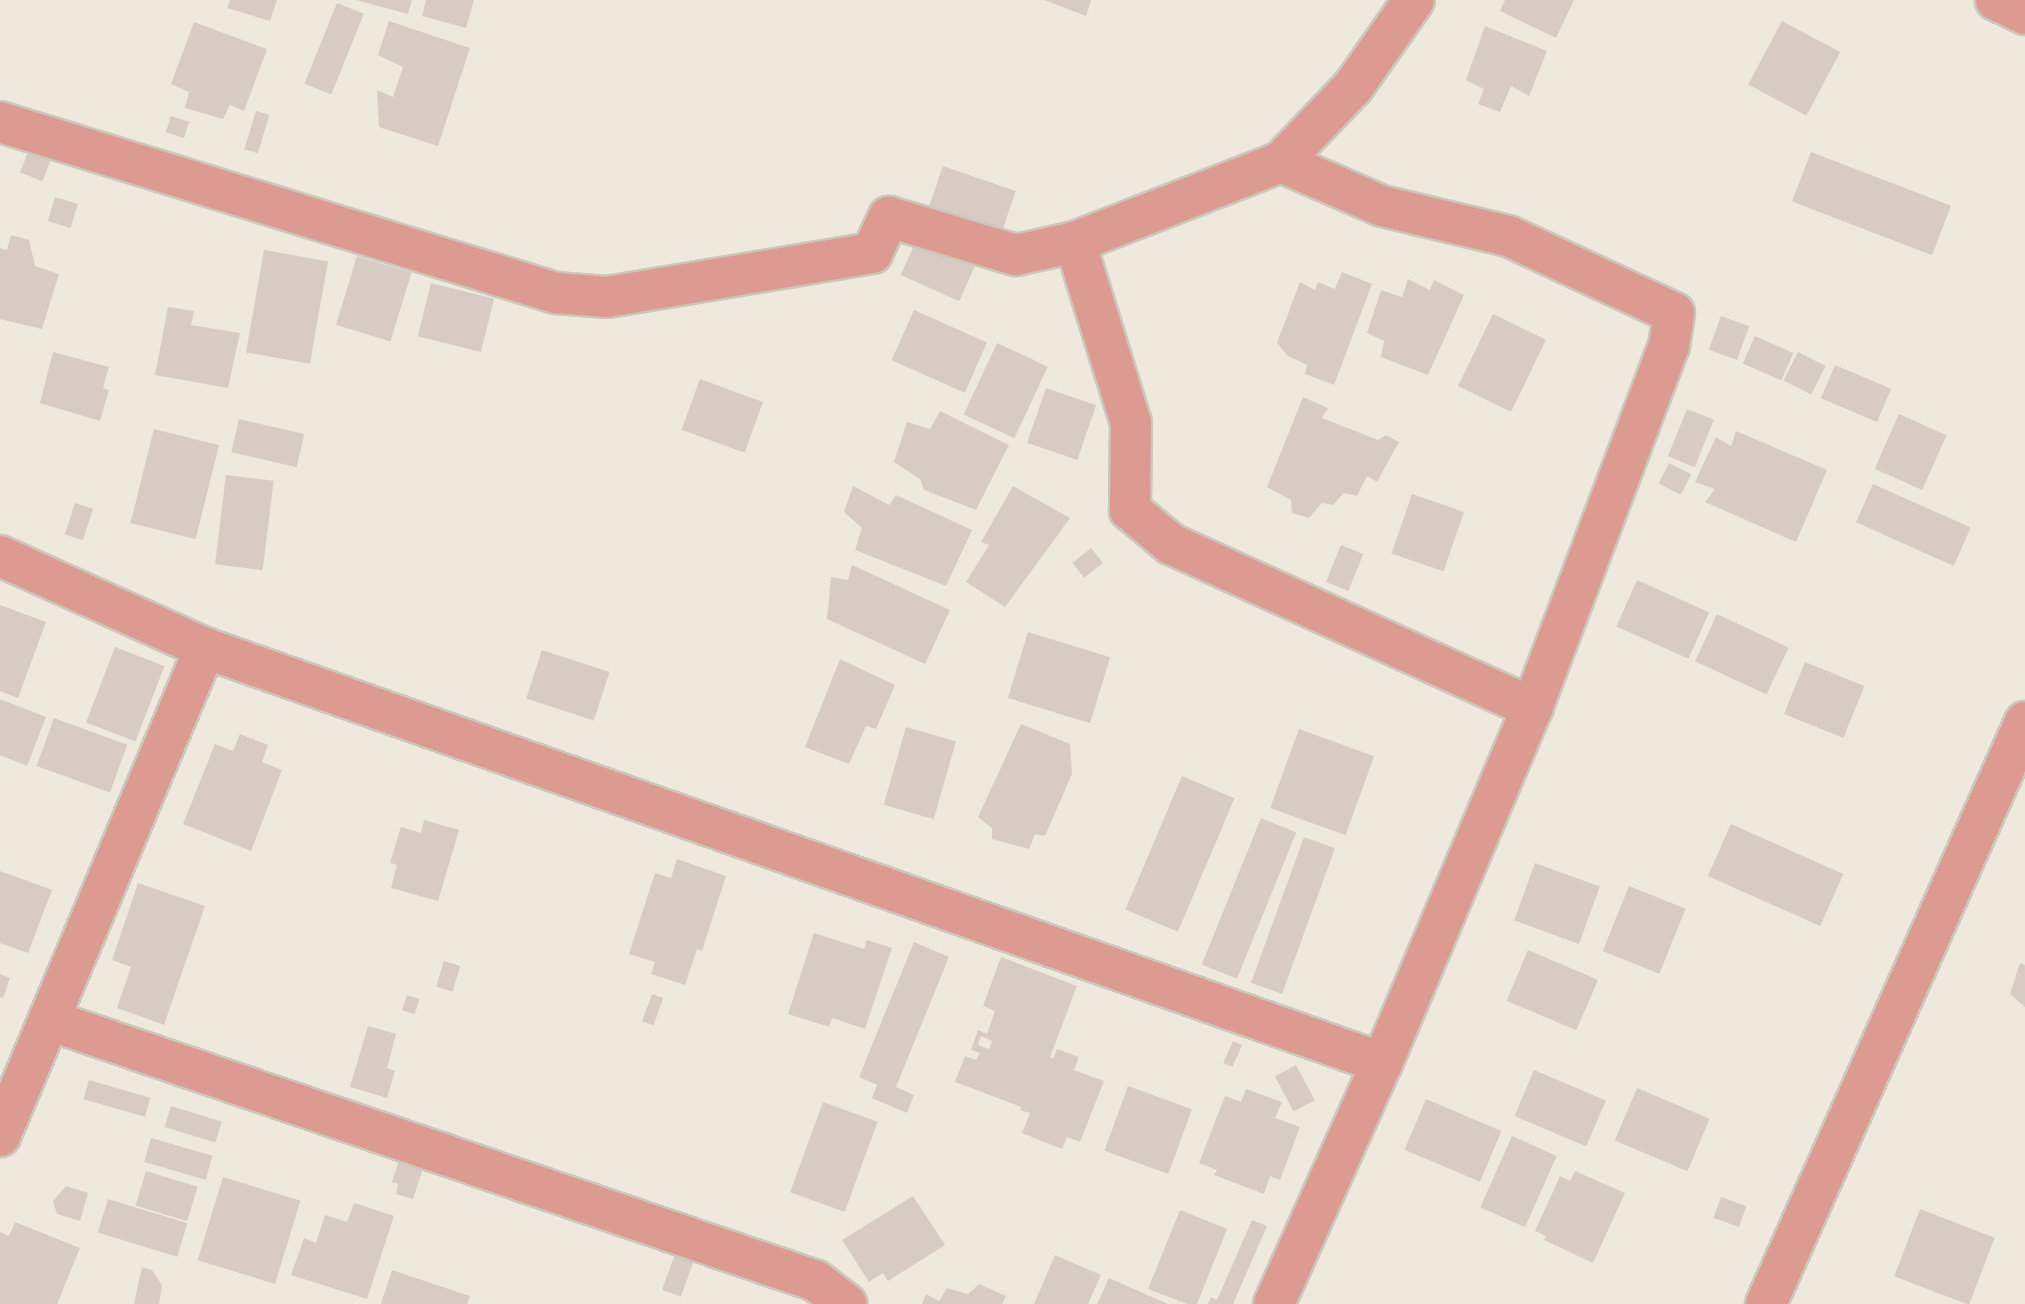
<!DOCTYPE html>
<html>
<head>
<meta charset="utf-8">
<style>
	body { margin:0 }
	#map { position:relative; width:2025px; height:1304px; overflow:hidden; background:#efe9dd; font-family:Karla,sans-serif }
	div>[style] { position:absolute }
	[style*='--x'] { left:calc(var(--x)*1px); top:calc(var(--y)*1px); width:calc(var(--w)*1px); rotate:calc(var(--a)*1deg) }
	.building>* { inset:0; background:#d8cbc4; transform-origin:0 0 }
	.roads { filter:drop-shadow(2px 0 #ccc7bc) drop-shadow(-2px 0 #ccc7bc) drop-shadow(0 2px #ccc7bc) drop-shadow(0 -2px #ccc7bc) }
	.street>* { height:40px; margin:-20px; padding:0 20px; transform-origin:20px; border-radius:20px; background:#dc9a91 }
	span { translate:-50% -50%; white-space:nowrap; text-align:center; line-height:1.15; -webkit-text-stroke:6px #efe9dd; paint-order:stroke }
</style>
</head>
<body>
<div id="map">
	<div class="building">
		<i style="clip-path:polygon(230px 0,277px 0,270px 21px,227px 8px)"></i>
		<i style="clip-path:polygon(356px 0,412px 0,408px 14px)"></i>
		<i style="clip-path:polygon(426px 0,474px 0,466px 28px,422px 16px)"></i>
		<i style="clip-path:polygon(1044px 0,1091px 0,1086px 16px)"></i>
		<i style="clip-path:polygon(1505px 0,1574px 0,1556px 38px,1500px 11px)"></i>
		<i style="left:337px;top:3px;width:29px;height:87px;rotate:22deg"></i>
		<i style="clip-path:polygon(389px 21px,470px 48px,438px 146px,379px 127px,377px 90px,393px 97px,403px 67px,378px 55px)"></i>
		<i style="left:1782px;top:21px;width:66px;height:72px;rotate:28deg"></i>
		<i style="clip-path:polygon(194px 22px,267px 49px,244px 111px,230px 105px,223px 119px,185px 108px,189px 92px,171px 84px)"></i>
		<i style="clip-path:polygon(1485px 26px,1547px 51px,1529px 96px,1511px 86px,1500px 112px,1478px 104px,1484px 89px,1466px 80px)"></i>
		<i style="left:256px;top:111px;width:14px;height:40px;rotate:17deg"></i>
		<i style="left:171px;top:116px;width:19px;height:17px;rotate:18deg"></i>
		<i style="left:29px;top:150px;width:24px;height:24px;rotate:22deg"></i>
		<i style="left:1811px;top:152px;width:150px;height:53px;rotate:21deg"></i>
		<i style="left:943px;top:166px;width:77px;height:52px;rotate:19deg"></i>
		<i style="left:55px;top:197px;width:24px;height:25px;rotate:17deg"></i>
		<i style="left:919px;top:234px;width:64px;height:45px;rotate:24deg"></i>
		<i style="clip-path:polygon(11px 235px,29px 240px,35px 266px,59px 274px,42px 329px,0 319px,0 248px,7px 250px)"></i>
		<i style="left:264px;top:250px;width:65px;height:104px;rotate:10deg"></i>
		<i style="left:357px;top:256px;width:57px;height:72px;rotate:17deg"></i>
		<i style="clip-path:polygon(1342px 272px,1372px 284px,1334px 385px,1305px 374px,1307px 365px,1288px 356px,1277px 343px,1300px 282px,1315px 290px,1318px 282px,1335px 289px)"></i>
		<i style="clip-path:polygon(1408px 279px,1430px 290px,1434px 280px,1464px 295px,1428px 375px,1381px 357px,1384px 341px,1367px 333px,1381px 290px,1402px 297px)"></i>
		<i style="left:431px;top:283px;width:65px;height:55px;rotate:14deg"></i>
		<i style="clip-path:polygon(168px 307px,194px 311px,191px 325px,240px 333px,228px 388px,155px 375px)"></i>
		<i style="left:914px;top:310px;width:80px;height:55px;rotate:24deg"></i>
		<i style="left:1493px;top:314px;width:59px;height:80px;rotate:26deg"></i>
		<i style="left:1721px;top:316px;width:30px;height:36px;rotate:20deg"></i>
		<i style="left:1755px;top:336px;width:42px;height:30px;rotate:24deg"></i>
		<i style="left:997px;top:343px;width:56px;height:79px;rotate:25deg"></i>
		<i style="clip-path:polygon(53px 352px,109px 367px,103px 388px,109px 390px,100px 421px,40px 403px)"></i>
		<i style="left:1798px;top:352px;width:31px;height:32px;rotate:27deg"></i>
		<i style="left:1835px;top:365px;width:61px;height:36px;rotate:23deg"></i>
		<i style="left:700px;top:379px;width:67px;height:54px;rotate:20deg"></i>
		<i style="left:1046px;top:388px;width:53px;height:58px;rotate:19deg"></i>
		<i style="clip-path:polygon(1303px 397px,1328px 408px,1322px 418px,1378px 440px,1386px 435px,1399px 442px,1377px 482px,1367px 476px,1357px 496px,1344px 493px,1333px 505px,1322px 503px,1309px 518px,1292px 513px,1291px 500px,1267px 487px)"></i>
		<i style="left:1687px;top:409px;width:29px;height:51px;rotate:22deg"></i>
		<i style="clip-path:polygon(940px 411px,1009px 445px,976px 510px,924px 490px,920px 479px,894px 462px,907px 422px,930px 429px)"></i>
		<i style="left:1899px;top:414px;width:52px;height:60px;rotate:24deg"></i>
		<i style="left:239px;top:419px;width:67px;height:34px;rotate:13deg"></i>
		<i style="left:154px;top:429px;width:67px;height:97px;rotate:14deg"></i>
		<i style="clip-path:polygon(1736px 431px,1827px 470px,1796px 542px,1705px 502px,1715px 489px,1695px 482px,1716px 437px,1731px 446px)"></i>
		<i style="left:1669px;top:463px;width:25px;height:23px;rotate:27deg"></i>
		<i style="left:226px;top:475px;width:48px;height:90px;rotate:7deg"></i>
		<i style="left:1873px;top:484px;width:107px;height:42px;rotate:24deg"></i>
		<i style="clip-path:polygon(853px 486px,889px 505px,896px 495px,972px 530px,946px 586px,855px 550px,862px 528px,844px 512px)"></i>
		<i style="clip-path:polygon(1013px 486px,1070px 518px,1005px 607px,966px 582px,989px 545px,981px 542px)"></i>
		<i style="left:1412px;top:494px;width:55px;height:63px;rotate:19deg"></i>
		<i style="left:75px;top:503px;width:19px;height:33px;rotate:18deg"></i>
		<i style="left:1341px;top:545px;width:24px;height:40px;rotate:22deg"></i>
		<i style="left:1091px;top:548px;width:19px;height:24px;rotate:51deg"></i>
		<i style="clip-path:polygon(852px 565px,950px 610px,925px 664px,827px 619px,831px 577px,848px 580px)"></i>
		<i style="left:1637px;top:580px;width:79px;height:51px;rotate:24deg"></i>
		<i style="clip-path:polygon(0 605px,46px 622px,18px 698px,0 691px)"></i>
		<i style="left:1717px;top:614px;width:79px;height:52px;rotate:25deg"></i>
		<i style="left:1028px;top:632px;width:86px;height:69px;rotate:17deg"></i>
		<i style="left:115px;top:647px;width:53px;height:81px;rotate:21deg"></i>
		<i style="left:542px;top:650px;width:71px;height:51px;rotate:18deg"></i>
		<i style="clip-path:polygon(840px 659px,895px 685px,876px 729px,866px 726px,849px 764px,805px 747px)"></i>
		<i style="left:1805px;top:662px;width:64px;height:56px;rotate:22deg"></i>
		<i style="clip-path:polygon(0 699px,46px 717px,27px 766px,0 755px)"></i>
		<i style="left:54px;top:718px;width:78px;height:51px;rotate:20deg"></i>
		<i style="clip-path:polygon(1021px 724px,1070px 744px,1072px 774px,1045px 836px,1035px 834px,1029px 849px,992px 839px,992px 828px,978px 817px)"></i>
		<i style="left:906px;top:727px;width:52px;height:81px;rotate:16deg"></i>
		<i style="left:1299px;top:729px;width:80px;height:84px;rotate:20deg"></i>
		<i style="clip-path:polygon(240px 734px,268px 745px,262px 762px,282px 770px,251px 851px,183px 824px,215px 744px,233px 751px)"></i>
		<i style="left:1182px;top:776px;width:57px;height:145px;rotate:23deg"></i>
		<i style="left:1261px;top:818px;width:38px;height:158px;rotate:22deg"></i>
		<i style="clip-path:polygon(424px 820px,459px 830px,438px 901px,391px 888px,397px 865px,390px 863px,401px 827px,421px 833px)"></i>
		<i style="left:1731px;top:824px;width:123px;height:57px;rotate:24deg"></i>
		<i style="left:1304px;top:837px;width:33px;height:155px;rotate:20deg"></i>
		<i style="clip-path:polygon(677px 859px,726px 876px,702px 951px,697px 949px,685px 985px,651px 974px,655px 962px,629px 954px,655px 873px,671px 878px)"></i>
		<i style="left:1535px;top:863px;width:69px;height:61px;rotate:20deg"></i>
		<i style="clip-path:polygon(0 871px,52px 890px,28px 953px,0 943px)"></i>
		<i style="clip-path:polygon(138px 883px,205px 906px,164px 1025px,117px 1008px,131px 967px,112px 960px)"></i>
		<i style="left:1629px;top:886px;width:61px;height:70px;rotate:22deg"></i>
		<i style="clip-path:polygon(814px 933px,864px 949px,867px 940px,892px 948px,865px 1029px,832px 1018px,829px 1027px,788px 1014px)"></i>
		<i style="clip-path:polygon(914px 942px,949px 957px,896px 1087px,914px 1095px,907px 1113px,872px 1098px,877px 1085px,859px 1077px)"></i>
		<i style="left:1528px;top:950px;width:76px;height:55px;rotate:23deg"></i>
		<i style="clip-path:polygon(evenodd,1001px 957px,1077px 986px,1050px 1057px,1053px 1059px,1057px 1049px,1079px 1057px,1074px 1070px,1104px 1081px,1080px 1142px,1067px 1137px,1062px 1149px,1022px 1133px,1030px 1113px,1020px 1110px,1021px 1107px,955px 1082px,965px 1056px,976px 1060px,980px 1053px,971px 1050px,978px 1030px,987px 1034px,995px 1011px,983px 1006px,1001px 957px,981px 1036px,992px 1041px,989px 1049px,978px 1045px,981px 1036px)"></i>
		<i style="left:444px;top:961px;width:17px;height:27px;rotate:17deg"></i>
		<i style="clip-path:polygon(2020px 963px,2025px 965px,2025px 1007px,2010px 994px)"></i>
		<i style="clip-path:polygon(0 974px,10px 978px,3px 998px,0 997px)"></i>
		<i style="left:652px;top:994px;width:12px;height:29px;rotate:20deg"></i>
		<i style="left:407px;top:995px;width:13px;height:16px;rotate:18deg"></i>
		<i style="clip-path:polygon(368px 1026px,396px 1034px,387px 1068px,395px 1071px,387px 1098px,350px 1087px)"></i>
		<i style="left:1233px;top:1041px;width:10px;height:24px;rotate:24deg"></i>
		<i style="left:1296px;top:1065px;width:40px;height:24px;rotate:62deg"></i>
		<i style="left:1534px;top:1070px;width:78px;height:50px;rotate:23deg"></i>
		<i style="left:89px;top:1080px;width:64px;height:20px;rotate:16deg"></i>
		<i style="left:1128px;top:1086px;width:68px;height:69px;rotate:20deg"></i>
		<i style="left:1637px;top:1088px;width:79px;height:57px;rotate:23deg"></i>
		<i style="clip-path:polygon(1246px 1089px,1282px 1102px,1275px 1118px,1300px 1127px,1280px 1180px,1270px 1176px,1264px 1194px,1214px 1175px,1217px 1170px,1199px 1163px,1225px 1096px,1241px 1102px)"></i>
		<i style="left:1426px;top:1099px;width:82px;height:55px;rotate:23deg"></i>
		<i style="left:823px;top:1102px;width:58px;height:96px;rotate:20deg"></i>
		<i style="left:171px;top:1106px;width:53px;height:22px;rotate:17deg"></i>
		<i style="left:1512px;top:1136px;width:49px;height:78px;rotate:24deg"></i>
		<i style="left:151px;top:1138px;width:64px;height:25px;rotate:16deg"></i>
		<i style="clip-path:polygon(399px 1160px,423px 1168px,413px 1199px,396px 1194px,398px 1184px,392px 1182px)"></i>
		<i style="left:146px;top:1171px;width:54px;height:36px;rotate:17deg"></i>
		<i style="clip-path:polygon(1575px 1171px,1625px 1193px,1593px 1263px,1544px 1240px,1546px 1236px,1535px 1231px,1560px 1176px,1570px 1181px)"></i>
		<i style="left:223px;top:1177px;width:81px;height:87px;rotate:17deg"></i>
		<i style="clip-path:polygon(66px 1186px,88px 1193px,80px 1221px,57px 1214px,53px 1201px)"></i>
		<i style="clip-path:polygon(913px 1196px,945px 1245px,888px 1281px,883px 1273px,869px 1282px,842px 1240px)"></i>
		<i style="left:1721px;top:1197px;width:27px;height:22px;rotate:20deg"></i>
		<i style="left:108px;top:1199px;width:83px;height:35px;rotate:17deg"></i>
		<i style="clip-path:polygon(354px 1203px,394px 1216px,367px 1299px,291px 1275px,304px 1238px,316px 1243px,325px 1215px,347px 1222px)"></i>
		<i style="left:1920px;top:1209px;width:80px;height:72px;rotate:21deg"></i>
		<i style="clip-path:polygon(1180px 1210px,1227px 1229px,1197px 1304px,1187px 1304px,1148px 1289px)"></i>
		<i style="clip-path:polygon(1252px 1220px,1267px 1226px,1233px 1304px,1208px 1304px,1211px 1297px,1217px 1300px)"></i>
		<i style="clip-path:polygon(15px 1222px,80px 1248px,57px 1304px,0 1304px,0 1232px,9px 1236px)"></i>
		<i style="left:675px;top:1254px;width:20px;height:38px;rotate:20deg"></i>
		<i style="clip-path:polygon(1055px 1255px,1101px 1275px,1088px 1304px,1034px 1304px)"></i>
		<i style="clip-path:polygon(142px 1267px,152px 1270px,162px 1285px,159px 1304px,134px 1304px)"></i>
		<i style="clip-path:polygon(392px 1270px,470px 1296px,467px 1304px,381px 1304px)"></i>
		<i style="clip-path:polygon(1109px 1278px,1168px 1304px,1097px 1304px)"></i>
		<i style="clip-path:polygon(979px 1284px,1006px 1296px,1002px 1304px,922px 1304px,926px 1294px,939px 1301px,947px 1288px,968px 1294px)"></i>
	</div>
	<div class="roads">
		<div class="street">
			<i style="--x:1996;--y:0;--w:32;--a:26"></i>
			<i style="--x:0;--y:122;--w:582;--a:17.1"></i>
			<i style="--x:556;--y:293;--w:51;--a:4.5"></i>
			<i style="--x:607;--y:297;--w:269;--a:-9.4"></i>
			<i style="--x:872;--y:253;--w:40;--a:-65"></i>
			<i style="--x:889;--y:217;--w:133;--a:16.7"></i>
			<i style="--x:1016;--y:255;--w:60;--a:-12.4"></i>
			<i style="--x:1075;--y:242;--w:221;--a:-21.2"></i>
			<i style="--x:1281;--y:162;--w:104;--a:-46.2"></i>
			<i style="--x:1353;--y:87;--w:106;--a:-55"></i>
			<i style="--x:1075;--y:242;--w:189;--a:72.8"></i>
			<i style="--x:1131;--y:423;--w:87;--a:90.7"></i>
			<i style="--x:1130;--y:510;--w:53;--a:39.7"></i>
			<i style="--x:1171;--y:544;--w:397;--a:24.4"></i>
			<i style="--x:0;--y:556;--w:225;--a:24.2"></i>
			<i style="--x:205;--y:648;--w:1248;--a:19.42"></i>
			<i style="--x:49;--y:1020;--w:810;--a:18.79"></i>
			<i style="--x:816;--y:1281;--w:38;--a:37"></i>
			<i style="--x:0;--y:1136;--w:529;--a:-67.21"></i>
			<i style="--x:1274;--y:1304;--w:264;--a:-65.9"></i>
			<i style="--x:1382;--y:1063;--w:385;--a:-67.1"></i>
			<i style="--x:1532;--y:708;--w:387;--a:-69.3"></i>
			<i style="--x:1669;--y:346;--w:33;--a:-81"></i>
			<i style="--x:1674;--y:313;--w:183;--a:-155.1"></i>
			<i style="--x:1508;--y:236;--w:130;--a:-166.6"></i>
			<i style="--x:1382;--y:206;--w:110;--a:-156.5"></i>
			<i style="--x:1766;--y:1304;--w:637;--a:-66.01"></i>
		</div>
	</div>
</div>
</body>
</html>
